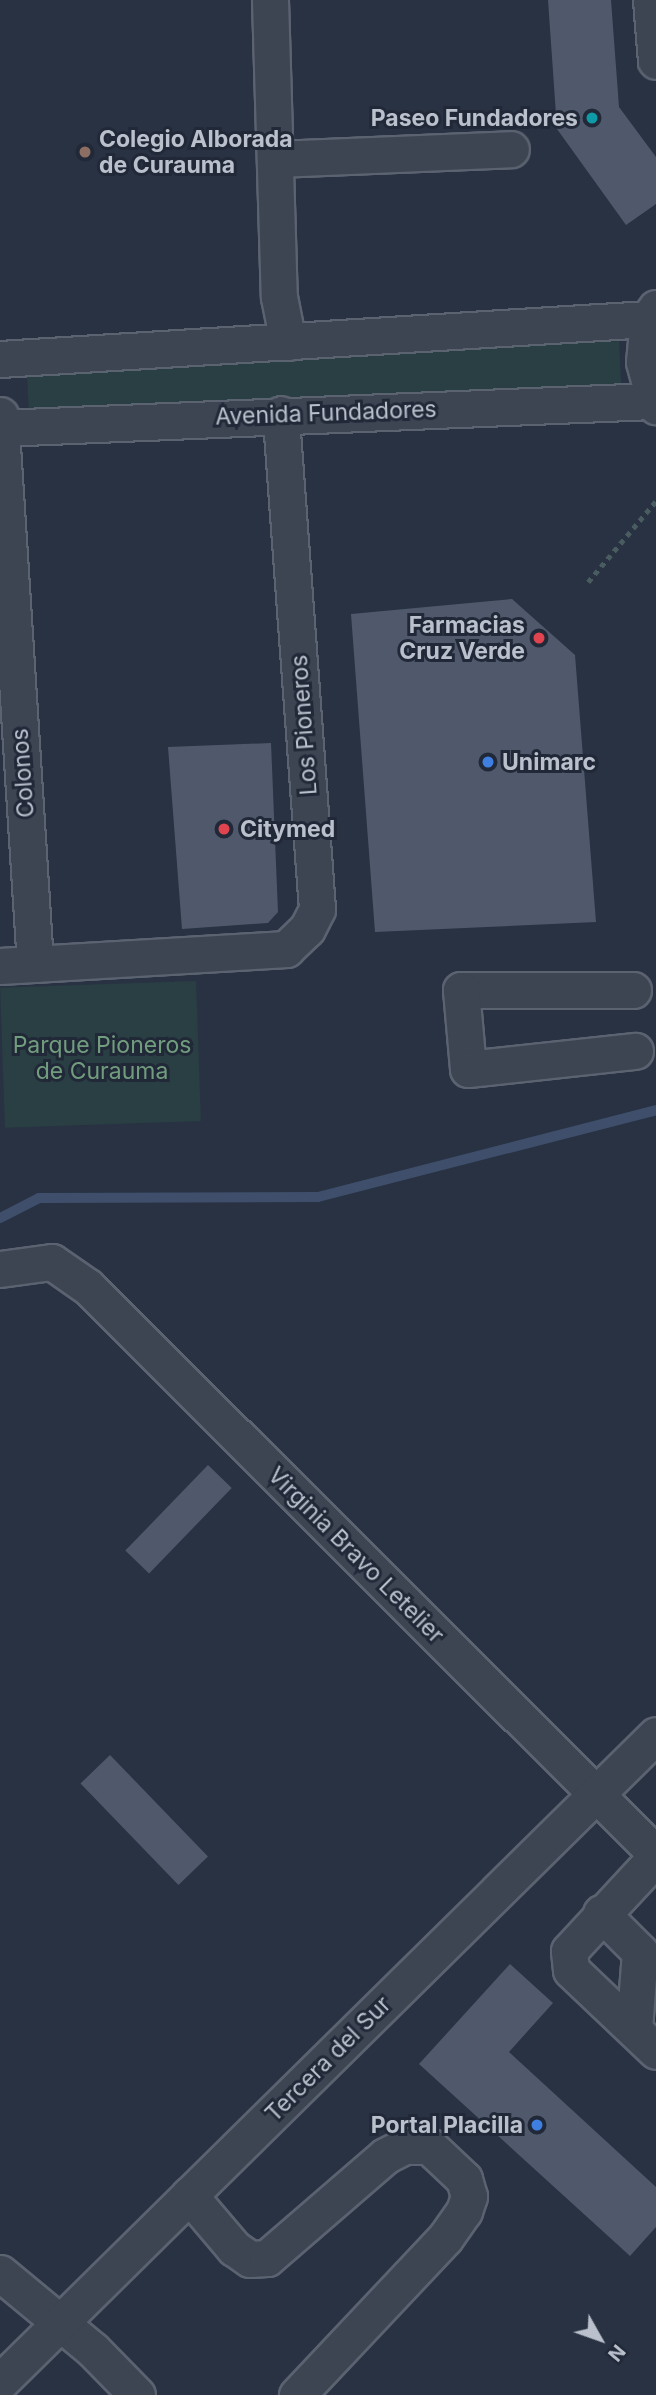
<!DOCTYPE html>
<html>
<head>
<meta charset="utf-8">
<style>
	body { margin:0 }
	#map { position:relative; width:656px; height:2395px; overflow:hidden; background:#283243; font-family:Inter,sans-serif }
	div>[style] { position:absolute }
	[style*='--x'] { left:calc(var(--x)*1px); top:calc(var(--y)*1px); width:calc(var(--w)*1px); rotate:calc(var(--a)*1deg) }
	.green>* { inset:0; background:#2a3f43; transform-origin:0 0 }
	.stream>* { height:10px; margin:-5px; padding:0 5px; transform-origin:5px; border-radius:5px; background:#3f4f6b }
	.building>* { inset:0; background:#4f596b; transform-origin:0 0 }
	.path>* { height:4.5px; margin-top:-2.25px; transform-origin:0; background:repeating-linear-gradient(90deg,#495c60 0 5px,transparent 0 10px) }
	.roads { filter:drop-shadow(2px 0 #5b6270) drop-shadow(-2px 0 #5b6270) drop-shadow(0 2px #5b6270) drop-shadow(0 -2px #5b6270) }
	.minor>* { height:35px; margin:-17.5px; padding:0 17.5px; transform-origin:17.5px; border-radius:17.5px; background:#3d4452 }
	.dots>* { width:19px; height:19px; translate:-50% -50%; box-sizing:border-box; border:4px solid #212938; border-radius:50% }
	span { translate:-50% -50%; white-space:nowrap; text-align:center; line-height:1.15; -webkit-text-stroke:6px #212938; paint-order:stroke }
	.poi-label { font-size:23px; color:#bac0cc; font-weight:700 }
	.right { translate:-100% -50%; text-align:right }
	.left { translate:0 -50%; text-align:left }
	.street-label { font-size:23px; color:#bac0cc }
	.park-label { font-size:23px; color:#729c7e }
	.north { position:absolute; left:565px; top:2304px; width:70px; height:70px; -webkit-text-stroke:5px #212938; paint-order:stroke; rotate:130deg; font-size:19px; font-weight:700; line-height:28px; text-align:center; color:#bac0cc }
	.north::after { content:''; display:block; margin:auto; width:24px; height:32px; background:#bac0cc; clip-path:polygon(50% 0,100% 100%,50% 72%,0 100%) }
</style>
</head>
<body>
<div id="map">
	<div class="green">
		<i style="left:619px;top:341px;width:43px;height:593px;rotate:87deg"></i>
		<i style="left:196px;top:981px;width:140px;height:196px;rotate:88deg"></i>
	</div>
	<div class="stream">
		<i style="--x:0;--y:1218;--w:44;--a:-27.1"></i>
		<i style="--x:39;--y:1198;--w:279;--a:-0.2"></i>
		<i style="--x:318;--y:1197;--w:349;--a:-14.4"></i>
	</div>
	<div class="building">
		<i style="clip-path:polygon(548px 0,611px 0,619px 107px,656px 157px,656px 204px,626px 225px,557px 129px)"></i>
		<i style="clip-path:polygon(512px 599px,575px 655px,596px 922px,375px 932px,351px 614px)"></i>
		<i style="clip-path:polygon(271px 743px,278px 912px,268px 923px,182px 929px,168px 747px)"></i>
		<i style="left:208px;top:1465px;width:33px;height:119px;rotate:44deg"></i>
		<i style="left:110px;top:1755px;width:141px;height:41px;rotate:46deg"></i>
		<i style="clip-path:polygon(510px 1964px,553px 2003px,509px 2052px,656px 2187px,656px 2227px,630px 2256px,419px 2064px)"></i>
	</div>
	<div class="path">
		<i style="--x:588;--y:582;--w:106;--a:-50"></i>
	</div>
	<div class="roads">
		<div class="minor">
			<i style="--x:270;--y:0;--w:297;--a:88.3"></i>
			<i style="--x:279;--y:297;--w:46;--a:78.7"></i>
			<i style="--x:651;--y:0;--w:61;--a:85.3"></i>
			<i style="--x:276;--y:159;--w:235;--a:-2.4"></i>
			<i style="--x:656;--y:308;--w:14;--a:126"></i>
			<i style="--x:648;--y:319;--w:43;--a:95.3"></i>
			<i style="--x:644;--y:362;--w:46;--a:74.7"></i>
			<i style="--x:0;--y:359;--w:649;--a:-3.53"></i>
			<i style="--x:0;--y:415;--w:550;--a:86.35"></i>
			<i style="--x:0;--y:428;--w:653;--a:-2.37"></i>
			<i style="--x:0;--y:966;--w:287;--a:-3.4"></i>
			<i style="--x:286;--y:949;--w:29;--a:-44"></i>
			<i style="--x:307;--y:929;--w:22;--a:-63"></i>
			<i style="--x:317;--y:909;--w:496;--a:-94.2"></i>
			<i style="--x:633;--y:990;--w:172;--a:180"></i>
			<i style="--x:461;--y:990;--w:79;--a:84.9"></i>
			<i style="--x:468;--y:1069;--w:168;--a:-6.2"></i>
			<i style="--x:0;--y:1269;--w:52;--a:-7.7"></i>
			<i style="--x:52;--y:1262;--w:44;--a:34.8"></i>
			<i style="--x:88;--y:1287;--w:803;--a:44.95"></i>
			<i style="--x:656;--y:1857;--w:128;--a:132.8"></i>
			<i style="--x:569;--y:1951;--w:19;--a:84"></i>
			<i style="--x:571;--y:1970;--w:117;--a:43.6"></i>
			<i style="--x:601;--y:1913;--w:55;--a:45"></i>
			<i style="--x:640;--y:1952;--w:77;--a:94.5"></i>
			<i style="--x:189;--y:2195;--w:70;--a:49.7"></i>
			<i style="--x:234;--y:2248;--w:19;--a:35"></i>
			<i style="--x:250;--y:2259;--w:17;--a:-3"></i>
			<i style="--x:267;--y:2258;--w:156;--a:-40.8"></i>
			<i style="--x:385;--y:2156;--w:22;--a:-27"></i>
			<i style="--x:405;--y:2146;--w:24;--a:0"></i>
			<i style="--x:429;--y:2146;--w:48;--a:43.3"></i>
			<i style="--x:464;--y:2179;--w:18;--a:74"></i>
			<i style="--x:469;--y:2196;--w:16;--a:108"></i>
			<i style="--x:464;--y:2211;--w:33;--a:125"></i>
			<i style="--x:445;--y:2238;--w:216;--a:133.3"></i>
			<i style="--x:0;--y:2273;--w:121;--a:39.6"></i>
			<i style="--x:93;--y:2350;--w:63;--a:45.6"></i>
			<i style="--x:0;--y:2382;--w:921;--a:-44.6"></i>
		</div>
	</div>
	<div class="dots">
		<i style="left:592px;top:118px;background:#0f9aa8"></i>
		<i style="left:85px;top:152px;background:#8d6e63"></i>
		<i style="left:539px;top:638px;background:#e0444e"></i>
		<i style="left:488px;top:762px;background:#3f7fe0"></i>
		<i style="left:224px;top:829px;background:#e0444e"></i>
		<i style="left:537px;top:2125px;background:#3f7fe0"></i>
	</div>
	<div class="poi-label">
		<span class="right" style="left:578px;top:118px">Paseo Fundadores</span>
		<span class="left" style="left:99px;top:152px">Colegio Alborada<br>de Curauma</span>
		<span class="right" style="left:525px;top:638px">Farmacias<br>Cruz Verde</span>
		<span class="left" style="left:502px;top:762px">Unimarc</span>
		<span class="left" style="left:240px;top:829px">Citymed</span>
		<span class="right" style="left:523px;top:2125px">Portal Placilla</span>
	</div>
	<div class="street-label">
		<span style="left:326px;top:413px;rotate:-2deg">Avenida Fundadores</span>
		<span style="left:304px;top:725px;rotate:-94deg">Los Pioneros</span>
		<span style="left:23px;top:773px;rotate:-94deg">Colonos</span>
		<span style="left:356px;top:1555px;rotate:45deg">Virginia Bravo Letelier</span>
		<span style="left:328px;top:2059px;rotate:-45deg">Tercera del Sur</span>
	</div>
	<div class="park-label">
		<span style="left:102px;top:1058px">Parque Pioneros<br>de Curauma</span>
	</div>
	<div class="north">N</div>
</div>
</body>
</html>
